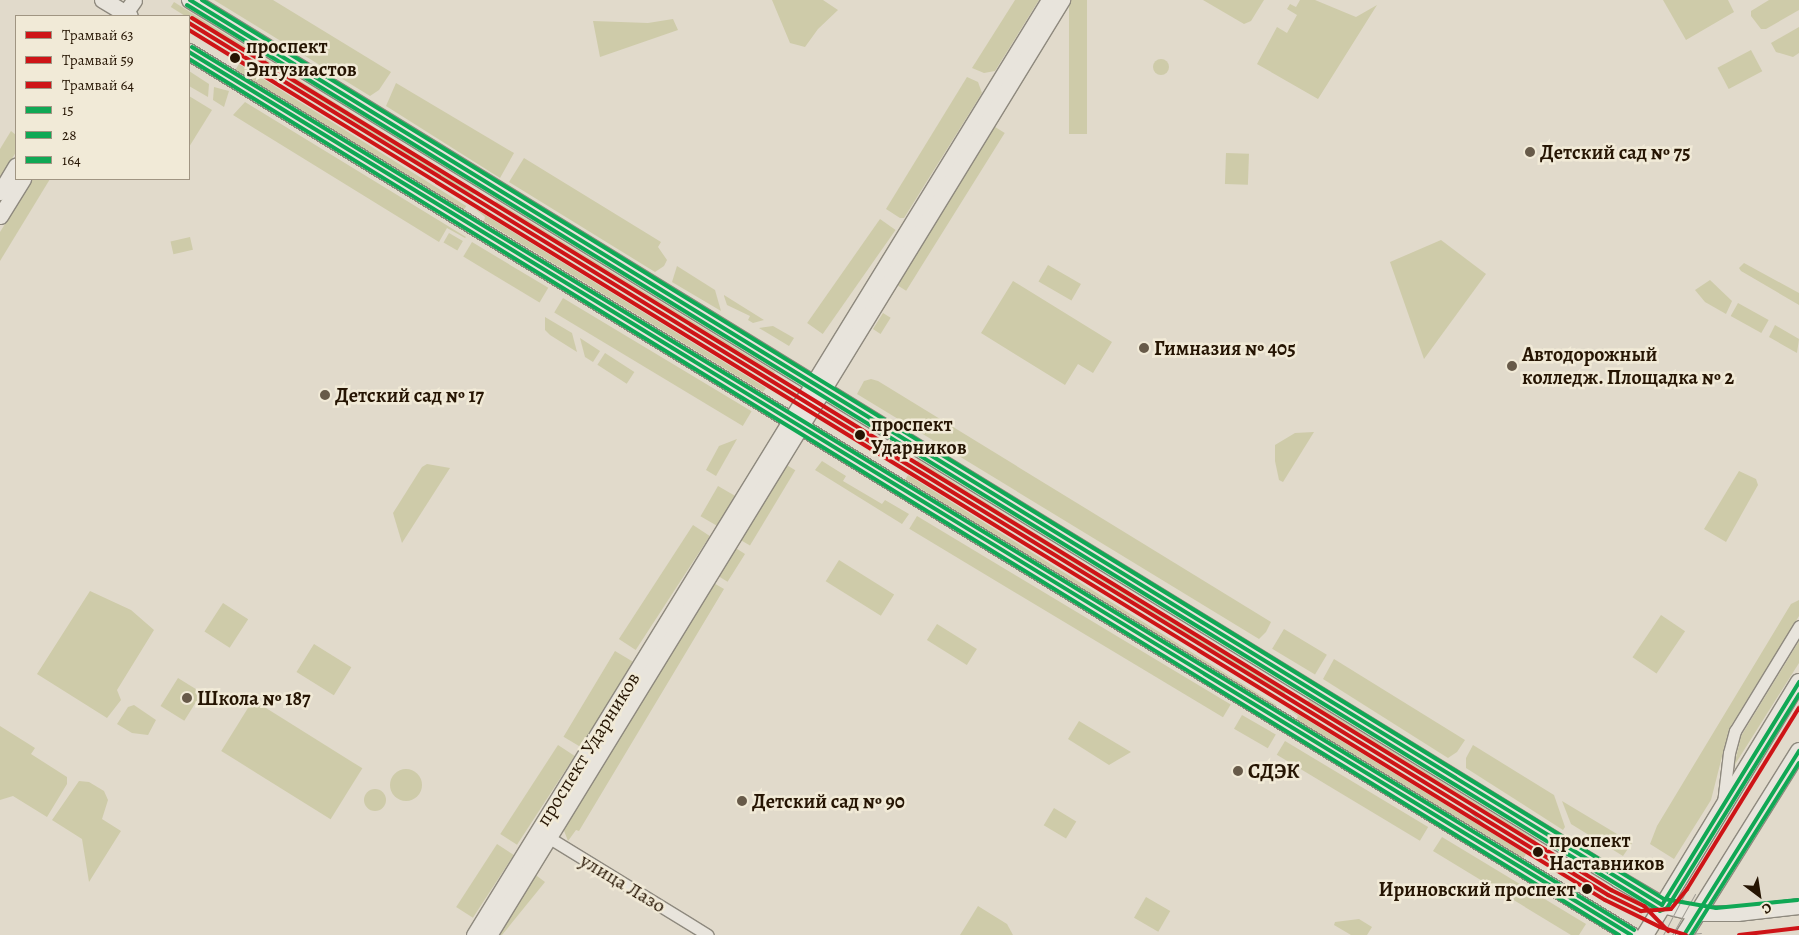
<!DOCTYPE html>
<html>
<head>
<meta charset="utf-8">
<style>
	body { margin:0 }
	#map { position:relative; width:1799px; height:935px; overflow:hidden; background:#e1dacb; font-family:Alegreya,serif }
	div>[style] { position:absolute }
	[style*='--x'] { left:calc(var(--x)*1px); top:calc(var(--y)*1px); width:calc(var(--w)*1px); rotate:calc(var(--a)*1deg) }
	.green>* { inset:0; background:#cecba9; transform-origin:0 0 }
	.round { border-radius:50% }
	.roads { filter:drop-shadow(1px 0 #8e897e) drop-shadow(-1px 0 #8e897e) drop-shadow(0 1px #8e897e) drop-shadow(0 -1px #8e897e) }
	.minor>* { height:11px; margin:-5.5px; padding:0 5.5px; transform-origin:5.5px; border-radius:5.5px; background:#e8e4dc }
	.tertiary>* { height:15px; margin:-7.5px; padding:0 7.5px; transform-origin:7.5px; border-radius:7.5px; background:#e8e4dc }
	.secondary>* { height:16px; margin:-8px; padding:0 8px; transform-origin:8px; border-radius:8px; background:#e8e4dc }
	.tram>* { height:1px; margin:-0.5px; padding:0 0.5px; transform-origin:0.5px; border-radius:0.5px; background:#a19d95 }
	.bus-1>* { height:4px; margin:-2px; padding:0 2px; transform-origin:2px; border-radius:2px; background:#10a855 }
	.bus-2>* { height:4px; margin:-2px; padding:0 2px; transform-origin:2px; border-radius:2px; background:#10a855 }
	.bus-3>* { height:4px; margin:-2px; padding:0 2px; transform-origin:2px; border-radius:2px; background:#10a855 }
	.tram-1>* { height:4px; margin:-2px; padding:0 2px; transform-origin:2px; border-radius:2px; background:#ce1417 }
	.tram-2>* { height:4px; margin:-2px; padding:0 2px; transform-origin:2px; border-radius:2px; background:#ce1417 }
	.tram-3>* { height:4px; margin:-2px; padding:0 2px; transform-origin:2px; border-radius:2px; background:#ce1417 }
	.dots>* { width:14px; height:14px; translate:-50% -50%; box-sizing:border-box; border:2px solid #f1ead7; border-radius:50% }
	span { translate:-50% -50%; white-space:nowrap; text-align:center; line-height:1.15; -webkit-text-stroke:5px #f1ead7; paint-order:stroke }
	.stop-label { font-size:20px; color:#261503; font-weight:700 }
	.left { translate:0 -50%; text-align:left }
	.right { translate:-100% -50%; text-align:right }
	.poi-label { font-size:20px; color:#261503; font-weight:700 }
	.street-label { font-size:20px; color:#261503 }
	.legend { position:absolute; left:15px; top:15px; width:175px; height:165px; box-sizing:border-box; background:#f1ead7; border:1px solid #a09582; margin:0; padding:6px 9px; list-style:none; font-size:15px; color:#261503 }
	.legend li { display:flex; align-items:center; gap:10px; height:25px }
	.legend b { width:25px; border:1px solid #a09582 }
	.north { position:absolute; left:1734px; top:870px; width:50px; height:50px; -webkit-text-stroke:4px #f1ead7; paint-order:stroke; rotate:149deg; font-size:14px; font-weight:700; line-height:20px; text-align:center; color:#261503 }
	.north::after { content:''; display:block; margin:auto; width:18px; height:22px; background:#261503; clip-path:polygon(50% 0,100% 100%,50% 72%,0 100%) }
</style>
</head>
<body>
<div id="map">
	<div class="green">
		<i style="clip-path:polygon(214px 0,273px 0,391px 72px,379px 90px,370px 96px)"></i>
		<i style="clip-path:polygon(772px 0,823px 0,838px 10px,818px 29px,805px 47px,790px 43px)"></i>
		<i style="clip-path:polygon(1015px 0,1039px 0,995px 71px,984px 73px,972px 68px)"></i>
		<i style="left:1069px;top:0;width:18px;height:134px"></i>
		<i style="clip-path:polygon(1203px 0,1264px 0,1251px 21px,1244px 24px)"></i>
		<i style="clip-path:polygon(1300px 0,1315px 0,1356px 17px,1377px 5px,1318px 99px,1257px 64px,1277px 27px,1287px 33px,1297px 15px,1287px 9px,1290px 4px,1296px 7px)"></i>
		<i style="clip-path:polygon(1663px 0,1728px 0,1734px 12px,1686px 40px)"></i>
		<i style="clip-path:polygon(1769px 0,1799px 0,1799px 10px,1766px 29px,1761px 29px,1751px 16px,1751px 11px)"></i>
		<i style="left:174px;top:2px;width:356px;height:6px;rotate:32deg"></i>
		<i style="clip-path:polygon(673px 19px,678px 30px,600px 57px,593px 21px,648px 23px)"></i>
		<i style="clip-path:polygon(1799px 27px,1799px 53px,1793px 57px,1776px 52px,1771px 43px)"></i>
		<i style="left:1751px;top:50px;width:24px;height:38px;rotate:62deg"></i>
		<i class="round" style="left:1153px;top:59px;width:16px;height:16px"></i>
		<i style="left:239px;top:64px;width:268px;height:7px;rotate:32deg"></i>
		<i style="clip-path:polygon(189px 71px,209px 84px,208px 97px,189px 86px)"></i>
		<i style="clip-path:polygon(967px 77px,978px 82px,982px 93px,904px 218px,900px 218px,886px 209px)"></i>
		<i style="clip-path:polygon(396px 83px,514px 153px,500px 178px,386px 106px)"></i>
		<i style="clip-path:polygon(214px 87px,229px 91px,224px 107px,213px 100px)"></i>
		<i style="clip-path:polygon(189px 96px,212px 110px,189px 147px)"></i>
		<i style="clip-path:polygon(245px 102px,466px 237px,465px 238px,447px 228px,439px 242px,233px 115px)"></i>
		<i style="left:992px;top:125px;width:15px;height:186px;rotate:32deg"></i>
		<i style="clip-path:polygon(11px 131px,16px 135px,16px 152px,0 179px,0 149px)"></i>
		<i style="left:1226px;top:153px;width:23px;height:31px;rotate:2deg"></i>
		<i style="clip-path:polygon(524px 158px,661px 242px,658px 247px,667px 260px,664px 266px,655px 272px,509px 182px)"></i>
		<i style="clip-path:polygon(33px 179px,50px 179px,0 261px,0 232px)"></i>
		<i style="clip-path:polygon(480px 197px,494px 204px,496px 201px,775px 372px,772px 377px)"></i>
		<i style="clip-path:polygon(474px 208px,766px 388px,763px 392px,484px 221px,485px 217px)"></i>
		<i style="left:880px;top:219px;width:19px;height:127px;rotate:35deg"></i>
		<i style="left:449px;top:233px;width:16px;height:11px;rotate:30deg"></i>
		<i style="left:190px;top:237px;width:13px;height:20px;rotate:77deg"></i>
		<i style="clip-path:polygon(1441px 240px,1486px 274px,1424px 359px,1390px 262px)"></i>
		<i style="left:472px;top:242px;width:89px;height:17px;rotate:31deg"></i>
		<i style="clip-path:polygon(1744px 263px,1799px 293px,1799px 305px,1741px 271px,1739px 268px)"></i>
		<i style="left:1048px;top:265px;width:38px;height:19px;rotate:30deg"></i>
		<i style="clip-path:polygon(677px 266px,715px 290px,721px 311px,672px 282px)"></i>
		<i style="clip-path:polygon(1710px 280px,1732px 301px,1726px 314px,1705px 302px,1695px 290px)"></i>
		<i style="clip-path:polygon(1013px 281px,1112px 342px,1093px 373px,1078px 364px,1065px 385px,981px 333px)"></i>
		<i style="clip-path:polygon(724px 296px,724px 295px,764px 320px,753px 323px,748px 320px,750px 316px,727px 305px)"></i>
		<i style="left:563px;top:298px;width:220px;height:17px;rotate:31deg"></i>
		<i style="left:1738px;top:303px;width:35px;height:15px;rotate:29deg"></i>
		<i style="left:883px;top:313px;width:9px;height:19px;rotate:32deg"></i>
		<i style="clip-path:polygon(545px 317px,572px 333px,577px 352px,550px 335px,545px 330px)"></i>
		<i style="clip-path:polygon(1775px 325px,1799px 339px,1797px 353px,1769px 337px)"></i>
		<i style="clip-path:polygon(773px 326px,794px 338px,789px 346px,759px 328px)"></i>
		<i style="clip-path:polygon(580px 338px,600px 351px,593px 362px,585px 357px)"></i>
		<i style="left:605px;top:353px;width:35px;height:14px;rotate:33deg"></i>
		<i style="clip-path:polygon(871px 379px,878px 381px,1271px 622px,1266px 632px,1259px 639px,857px 394px,864px 381px)"></i>
		<i style="clip-path:polygon(1314px 432px,1283px 482px,1279px 480px,1275px 461px,1275px 445px,1295px 433px)"></i>
		<i style="clip-path:polygon(737px 439px,716px 476px,706px 470px,719px 446px)"></i>
		<i style="left:918px;top:460px;width:435px;height:5px;rotate:32deg"></i>
		<i style="clip-path:polygon(822px 461px,846px 476px,843px 481px,882px 504px,885px 500px,909px 514px,902px 524px,815px 470px)"></i>
		<i style="clip-path:polygon(427px 464px,450px 468px,402px 543px,393px 513px,422px 467px)"></i>
		<i style="left:785px;top:464px;width:12px;height:88px;rotate:31deg"></i>
		<i style="clip-path:polygon(1739px 471px,1756px 479px,1758px 485px,1726px 542px,1704px 529px)"></i>
		<i style="left:908px;top:475px;width:435px;height:5px;rotate:32deg"></i>
		<i style="left:718px;top:486px;width:20px;height:35px;rotate:30deg"></i>
		<i style="left:917px;top:516px;width:366px;height:15px;rotate:31deg"></i>
		<i style="left:693px;top:525px;width:20px;height:136px;rotate:33deg"></i>
		<i style="left:734px;top:547px;width:13px;height:33px;rotate:32deg"></i>
		<i style="left:839px;top:560px;width:65px;height:25px;rotate:32deg"></i>
		<i style="clip-path:polygon(712px 582px,724px 589px,579px 831px,576px 830px,568px 841px,563px 828px)"></i>
		<i style="clip-path:polygon(90px 591px,131px 610px,154px 630px,117px 690px,121px 700px,107px 718px,37px 674px)"></i>
		<i style="clip-path:polygon(1799px 600px,1799px 616px,1729px 729px,1711px 800px,1674px 859px,1650px 844px,1657px 826px,1791px 604px)"></i>
		<i style="left:223px;top:603px;width:30px;height:34px;rotate:33deg"></i>
		<i style="left:1661px;top:615px;width:29px;height:51px;rotate:34deg"></i>
		<i style="left:937px;top:624px;width:47px;height:19px;rotate:32deg"></i>
		<i style="left:1284px;top:629px;width:50px;height:23px;rotate:31deg"></i>
		<i style="clip-path:polygon(1799px 641px,1799px 663px,1734px 766px,1741px 736px)"></i>
		<i style="left:314px;top:644px;width:44px;height:33px;rotate:32deg"></i>
		<i style="left:615px;top:651px;width:21px;height:100px;rotate:31deg"></i>
		<i style="clip-path:polygon(1334px 659px,1465px 740px,1457px 752px,1448px 758px,1323px 679px)"></i>
		<i style="left:178px;top:678px;width:28px;height:33px;rotate:32deg"></i>
		<i style="clip-path:polygon(1293px 697px,1306px 703px,1309px 700px,1536px 840px,1533px 844px)"></i>
		<i style="left:253px;top:700px;width:129px;height:60px;rotate:32deg"></i>
		<i style="clip-path:polygon(134px 705px,156px 720px,148px 735px,132px 733px,117px 724px,128px 707px)"></i>
		<i style="clip-path:polygon(1286px 707px,1526px 854px,1523px 859px,1296px 720px,1298px 716px)"></i>
		<i style="left:1242px;top:715px;width:39px;height:16px;rotate:30deg"></i>
		<i style="clip-path:polygon(1079px 721px,1131px 752px,1109px 765px,1068px 739px)"></i>
		<i style="clip-path:polygon(0 726px,35px 748px,31px 754px,67px 777px,67px 784px,47px 817px,13px 796px,0 800px)"></i>
		<i style="left:1285px;top:741px;width:167px;height:16px;rotate:31deg"></i>
		<i style="left:558px;top:745px;width:20px;height:106px;rotate:33deg"></i>
		<i style="clip-path:polygon(1473px 745px,1554px 795px,1565px 827px,1563px 830px,1466px 768px,1466px 758px)"></i>
		<i class="round" style="left:390px;top:769px;width:32px;height:32px"></i>
		<i style="clip-path:polygon(79px 781px,89px 782px,104px 791px,108px 800px,102px 819px,121px 831px,89px 882px,82px 839px,52px 820px)"></i>
		<i class="round" style="left:364px;top:789px;width:22px;height:22px"></i>
		<i style="clip-path:polygon(1562px 801px,1632px 843px,1623px 856px,1571px 824px)"></i>
		<i style="left:1054px;top:808px;width:26px;height:20px;rotate:31deg"></i>
		<i style="clip-path:polygon(1442px 837px,1586px 924px,1579px 935px,1571px 935px,1433px 851px)"></i>
		<i style="left:497px;top:844px;width:20px;height:75px;rotate:33deg"></i>
		<i style="clip-path:polygon(533px 873px,545px 882px,502px 935px,494px 935px)"></i>
		<i style="left:1146px;top:897px;width:28px;height:24px;rotate:30deg"></i>
		<i style="clip-path:polygon(978px 906px,1007px 924px,1013px 935px,960px 935px)"></i>
		<i style="clip-path:polygon(1359px 919px,1372px 927px,1367px 935px,1351px 935px,1334px 925px,1335px 922px)"></i>
	</div>
	<div class="roads">
		<div class="minor">
			<i style="--x:1723;--y:803;--w:50;--a:-83.2"></i>
			<i style="--x:1729;--y:753;--w:23;--a:-75"></i>
			<i style="--x:1735;--y:731;--w:123;--a:-58.6"></i>
			<i style="--x:543;--y:834;--w:193;--a:31.5"></i>
		</div>
		<div class="tertiary">
			<i style="--x:123;--y:16;--w:19;--a:-55"></i>
			<i style="--x:0;--y:192;--w:31;--a:-59"></i>
			<i style="--x:0;--y:216;--w:44;--a:-58.1"></i>
			<i style="--x:1697;--y:913;--w:40;--a:0"></i>
			<i style="--x:1737;--y:913;--w:62;--a:-6.4"></i>
			<i style="--x:474;--y:935;--w:1098;--a:-58.41"></i>
			<i style="--x:489;--y:935;--w:1097;--a:-58.5"></i>
		</div>
		<div class="secondary">
			<i style="--x:103;--y:0;--w:31;--a:31"></i>
			<i style="--x:190;--y:0;--w:1677;--a:31.61"></i>
			<i style="--x:1618;--y:879;--w:51;--a:30.6"></i>
			<i style="--x:1662;--y:905;--w:36;--a:13"></i>
			<i style="--x:189;--y:52;--w:1691;--a:31.48"></i>
			<i style="--x:1645;--y:935;--w:296;--a:-58.7"></i>
			<i style="--x:1684;--y:935;--w:217;--a:-58"></i>
		</div>
	</div>
	<div class="tram">
		<i style="--x:1464;--y:806;--w:35;--a:43"></i>
		<i style="--x:1663;--y:935;--w:52;--a:-62.4"></i>
		<i style="--x:1672;--y:935;--w:47;--a:-60.7"></i>
		<i style="--x:1678;--y:935;--w:23;--a:-5"></i>
	</div>
	<div class="bus-1">
		<i style="--x:190;--y:0;--w:1728;--a:31.58"></i>
		<i style="--x:1662;--y:905;--w:262;--a:-58.4"></i>
		<i style="--x:189;--y:52;--w:1691;--a:31.48"></i>
		<i style="--x:1684;--y:935;--w:217;--a:-58"></i>
	</div>
	<div class="bus-2">
		<i style="--x:187;--y:5;--w:1729;--a:31.59"></i>
		<i style="--x:1660;--y:911;--w:8;--a:-23"></i>
		<i style="--x:1667;--y:908;--w:251;--a:-58.3"></i>
		<i style="--x:189;--y:59;--w:1677;--a:31.49"></i>
		<i style="--x:1691;--y:935;--w:203;--a:-57.9"></i>
	</div>
	<div class="bus-3">
		<i style="--x:202;--y:0;--w:1716;--a:31.59"></i>
		<i style="--x:1664;--y:899;--w:53;--a:9.8"></i>
		<i style="--x:1716;--y:908;--w:82;--a:-5.6"></i>
		<i style="--x:192;--y:47;--w:1691;--a:31.48"></i>
	</div>
	<div class="tram-1">
		<i style="--x:189;--y:23;--w:1666;--a:31.57"></i>
		<i style="--x:1608;--y:895;--w:37;--a:26"></i>
		<i style="--x:1641;--y:911;--w:30;--a:-4"></i>
		<i style="--x:1671;--y:909;--w:26;--a:-51"></i>
		<i style="--x:1687;--y:889;--w:213;--a:-58.3"></i>
	</div>
	<div class="tram-2">
		<i style="--x:189;--y:30;--w:1662;--a:31.57"></i>
		<i style="--x:1605;--y:900;--w:61;--a:26.1"></i>
		<i style="--x:1660;--y:927;--w:27;--a:17"></i>
		<i style="--x:1739;--y:935;--w:60;--a:-6.7"></i>
	</div>
	<div class="tram-3">
		<i style="--x:192;--y:18;--w:1666;--a:31.57"></i>
		<i style="--x:1611;--y:890;--w:37;--a:26"></i>
		<i style="--x:1644;--y:906;--w:35;--a:46"></i>
	</div>
	<div class="dots">
		<i style="left:235px;top:58px;background:#261503"></i>
		<i style="left:1530px;top:152px;background:#675a49"></i>
		<i style="left:1144px;top:348px;background:#675a49"></i>
		<i style="left:1512px;top:366px;background:#675a49"></i>
		<i style="left:325px;top:395px;background:#675a49"></i>
		<i style="left:860px;top:435px;background:#261503"></i>
		<i style="left:187px;top:698px;background:#675a49"></i>
		<i style="left:1238px;top:771px;background:#675a49"></i>
		<i style="left:742px;top:801px;background:#675a49"></i>
		<i style="left:1538px;top:852px;background:#261503"></i>
		<i style="left:1587px;top:889px;background:#261503"></i>
	</div>
	<div class="stop-label">
		<span class="left" style="left:246px;top:58px">проспект<br>Энтузиастов</span>
		<span class="left" style="left:871px;top:436px">проспект<br>Ударников</span>
		<span class="left" style="left:1549px;top:852px">проспект<br>Наставников</span>
		<span class="right" style="left:1576px;top:889px">Ириновский проспект</span>
	</div>
	<div class="poi-label">
		<span class="left" style="left:1540px;top:152px">Детский сад № 75</span>
		<span class="left" style="left:1154px;top:348px">Гимназия № 405</span>
		<span class="left" style="left:1522px;top:366px">Автодорожный<br>колледж. Площадка № 2</span>
		<span class="left" style="left:335px;top:395px">Детский сад № 17</span>
		<span class="left" style="left:197px;top:698px">Школа № 187</span>
		<span class="left" style="left:1248px;top:771px">СДЭК</span>
		<span class="left" style="left:752px;top:801px">Детский сад № 90</span>
	</div>
	<div class="street-label">
		<span style="left:588px;top:749px;rotate:-58deg">проспект Ударников</span>
		<span style="left:623px;top:883px;rotate:31deg">улица Лазо</span>
	</div>
	<ul class="legend">
	<li><b style="height:6px;background:#ce1417"></b>Трамвай 63</li>
	<li><b style="height:6px;background:#ce1417"></b>Трамвай 59</li>
	<li><b style="height:6px;background:#ce1417"></b>Трамвай 64</li>
	<li><b style="height:6px;background:#10a855"></b>15</li>
	<li><b style="height:6px;background:#10a855"></b>28</li>
	<li><b style="height:6px;background:#10a855"></b>164</li>
	</ul>
	<div class="north">С</div>
</div>
</body>
</html>
